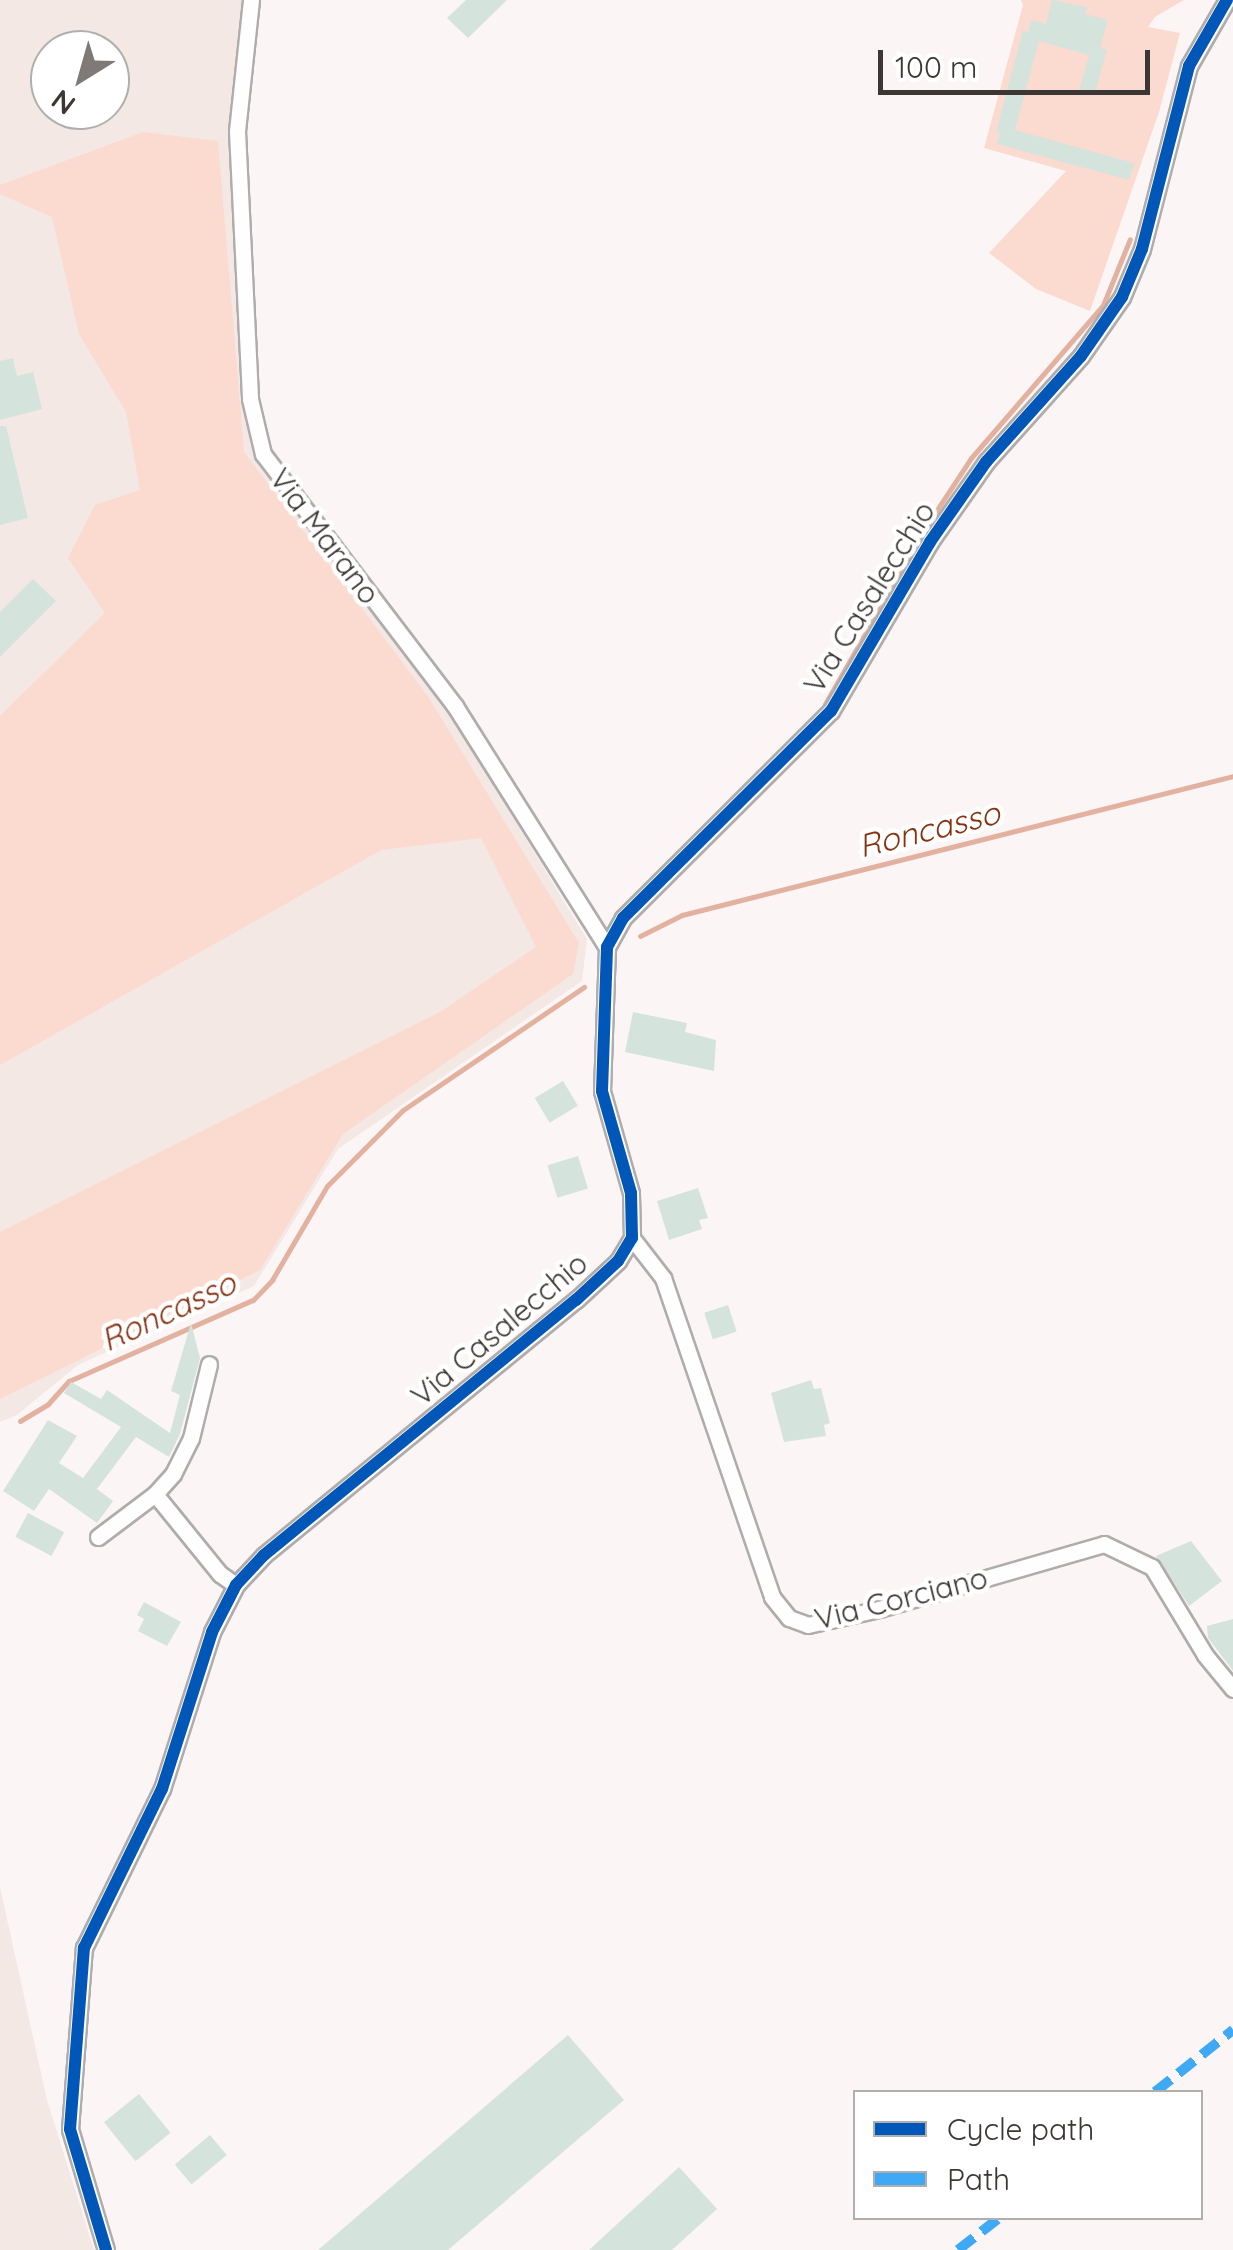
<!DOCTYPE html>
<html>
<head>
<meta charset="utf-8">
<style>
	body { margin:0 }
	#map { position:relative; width:1233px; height:2250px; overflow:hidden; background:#fbf6f5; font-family:Quicksand,sans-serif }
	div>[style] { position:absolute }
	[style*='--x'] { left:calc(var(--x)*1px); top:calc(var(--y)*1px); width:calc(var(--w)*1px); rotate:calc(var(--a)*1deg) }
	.built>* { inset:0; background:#f4e8e4 }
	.green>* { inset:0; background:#fbdad0 }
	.stream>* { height:5px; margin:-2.5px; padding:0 2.5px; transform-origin:2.5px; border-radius:2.5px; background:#e3b19f }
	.building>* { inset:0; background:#d5e3dd; transform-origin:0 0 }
	.roads { filter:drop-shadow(2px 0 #b0acab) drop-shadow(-2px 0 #b0acab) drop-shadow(0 2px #b0acab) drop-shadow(0 -2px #b0acab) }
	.minor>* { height:15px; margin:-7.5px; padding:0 7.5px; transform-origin:7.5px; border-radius:7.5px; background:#fefefe }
	.quiet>* { height:10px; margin-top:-5px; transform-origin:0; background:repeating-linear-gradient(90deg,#3fa9f5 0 20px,transparent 0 30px) }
	.cycleway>* { height:12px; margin:-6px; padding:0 6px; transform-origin:6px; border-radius:6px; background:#0057b8 }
	span { translate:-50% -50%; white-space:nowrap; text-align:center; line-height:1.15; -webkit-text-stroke:9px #fff; paint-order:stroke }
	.street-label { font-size:30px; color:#3c3634 }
	.water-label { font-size:32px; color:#863312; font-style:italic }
	.legend { position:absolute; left:853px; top:2090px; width:350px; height:130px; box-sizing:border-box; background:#fff; border:2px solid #b1afae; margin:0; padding:12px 18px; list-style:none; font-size:30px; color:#3c3634 }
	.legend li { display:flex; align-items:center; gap:20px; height:50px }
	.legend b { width:50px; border:2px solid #b1afae }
	.north { position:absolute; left:30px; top:30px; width:100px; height:100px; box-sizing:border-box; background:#fff; border:2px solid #b1afae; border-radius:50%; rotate:217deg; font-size:28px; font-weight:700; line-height:40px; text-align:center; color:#3c3634 }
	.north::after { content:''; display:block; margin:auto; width:35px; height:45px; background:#7f7978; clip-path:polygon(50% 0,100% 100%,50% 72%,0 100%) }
	.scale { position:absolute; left:878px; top:50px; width:272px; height:45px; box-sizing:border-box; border:5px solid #3c3634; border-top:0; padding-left:12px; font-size:30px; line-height:35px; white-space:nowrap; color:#3c3634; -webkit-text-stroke:8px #fff; paint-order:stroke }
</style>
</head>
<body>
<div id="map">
	<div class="built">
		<i style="clip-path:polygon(evenodd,0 0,244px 0,229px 120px,243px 309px,242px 394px,258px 460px,453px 718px,587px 939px,582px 981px,338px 1149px,254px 1286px,78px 1365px,17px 1415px,0 1422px,0 0,50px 50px,110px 50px,110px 110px,50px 110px,50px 50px)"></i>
		<i style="clip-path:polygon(0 1887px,47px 2100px,94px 2250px,0 2250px)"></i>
	</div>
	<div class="green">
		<i style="clip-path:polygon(1021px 0,1184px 0,1155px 17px,1148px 27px,1180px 33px,1159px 112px,1090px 311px,1036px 289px,989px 253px,1066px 171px,984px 148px,1023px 5px)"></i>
		<i style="clip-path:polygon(143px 132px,218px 141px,244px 452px,427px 695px,579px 943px,573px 974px,343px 1134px,260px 1270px,0 1399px,0 1232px,440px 1012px,536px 947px,481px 838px,381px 850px,0 1065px,0 716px,105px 613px,68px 558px,95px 505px,140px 490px,126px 412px,79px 334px,52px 217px,0 194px,0 185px)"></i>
	</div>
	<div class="stream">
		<i style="--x:825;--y:704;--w:206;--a:-60.3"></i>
		<i style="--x:927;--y:525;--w:80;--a:-56.7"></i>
		<i style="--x:971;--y:458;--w:202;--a:-49.2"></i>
		<i style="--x:1103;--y:305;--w:71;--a:-67.8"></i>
		<i style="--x:640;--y:936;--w:47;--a:-26.6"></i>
		<i style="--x:682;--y:915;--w:568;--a:-14.16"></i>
		<i style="--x:20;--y:1421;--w:33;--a:-31"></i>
		<i style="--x:48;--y:1404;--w:31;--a:-48"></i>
		<i style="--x:69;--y:1381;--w:201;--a:-23.8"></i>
		<i style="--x:253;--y:1300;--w:28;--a:-46"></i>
		<i style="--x:272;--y:1280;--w:109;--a:-59.7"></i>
		<i style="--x:327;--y:1186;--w:107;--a:-45"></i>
		<i style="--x:403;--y:1110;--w:219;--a:-34.2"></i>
	</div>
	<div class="building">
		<i style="clip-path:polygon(466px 0,507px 0,468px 38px,447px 18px)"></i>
		<i style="clip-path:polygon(1052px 0,1087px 7px,1085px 14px,1108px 20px,1100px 48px,1107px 50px,1094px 95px,1079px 91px,1089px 55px,1039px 41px,1015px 130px,1134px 163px,1129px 180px,997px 144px,1000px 133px,996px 132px,1023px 30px,1028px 32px,1031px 20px,1046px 24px)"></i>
		<i style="clip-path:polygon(13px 358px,17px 376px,33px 372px,42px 409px,0 420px,0 361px)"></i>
		<i style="clip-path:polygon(0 426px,6px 426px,28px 518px,0 525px)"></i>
		<i style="clip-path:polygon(33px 579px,56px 601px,0 657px,0 612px)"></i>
		<i style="clip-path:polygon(633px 1012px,687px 1023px,685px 1032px,716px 1040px,714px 1071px,625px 1052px)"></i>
		<i style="left:563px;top:1081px;width:29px;height:33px;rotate:59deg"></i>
		<i style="left:578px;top:1156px;width:34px;height:32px;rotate:73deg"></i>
		<i style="clip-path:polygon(698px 1188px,708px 1218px,699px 1220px,702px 1229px,669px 1240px,657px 1201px)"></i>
		<i style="left:728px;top:1305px;width:28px;height:25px;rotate:72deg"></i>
		<i style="clip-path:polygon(191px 1323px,200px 1358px,180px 1434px,169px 1457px,136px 1437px,97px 1489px,113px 1501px,97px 1523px,49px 1489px,34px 1511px,3px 1491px,48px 1420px,77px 1436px,59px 1463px,83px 1478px,121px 1427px,64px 1393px,71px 1382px,101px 1399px,107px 1390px,170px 1433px,180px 1395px,171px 1391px)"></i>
		<i style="clip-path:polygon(811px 1380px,814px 1389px,821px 1388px,830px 1423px,824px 1425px,826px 1436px,784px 1442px,771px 1393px)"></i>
		<i style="left:28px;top:1513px;width:41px;height:27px;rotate:28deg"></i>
		<i style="clip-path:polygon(1191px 1541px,1222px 1581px,1189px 1606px,1156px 1556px)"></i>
		<i style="clip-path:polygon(144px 1602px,181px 1622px,167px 1646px,138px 1631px,144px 1619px,137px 1615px)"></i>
		<i style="clip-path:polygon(1233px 1619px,1233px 1671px,1208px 1638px,1207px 1626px)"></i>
		<i style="clip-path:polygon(568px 2035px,624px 2100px,448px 2250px,318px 2250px)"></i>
		<i style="left:139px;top:2094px;width:50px;height:45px;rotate:51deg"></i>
		<i style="left:210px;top:2135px;width:26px;height:46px;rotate:50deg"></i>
		<i style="clip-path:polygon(679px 2167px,717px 2209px,672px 2250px,589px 2250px)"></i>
	</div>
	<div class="roads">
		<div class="minor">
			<i style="--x:251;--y:0;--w:132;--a:96.1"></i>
			<i style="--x:237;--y:131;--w:268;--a:87.2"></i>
			<i style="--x:250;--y:399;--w:57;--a:76.7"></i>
			<i style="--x:263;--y:454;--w:317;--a:52.7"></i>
			<i style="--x:455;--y:706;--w:285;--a:57.8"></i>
			<i style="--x:632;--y:1238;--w:51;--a:52.2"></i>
			<i style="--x:663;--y:1278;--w:337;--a:71.1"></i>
			<i style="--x:772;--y:1597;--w:27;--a:51"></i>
			<i style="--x:789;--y:1618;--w:20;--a:20"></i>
			<i style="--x:808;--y:1625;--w:73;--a:-12.7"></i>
			<i style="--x:879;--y:1609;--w:234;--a:-16.1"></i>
			<i style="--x:1104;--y:1544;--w:53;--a:25.6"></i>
			<i style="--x:1152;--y:1567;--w:103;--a:58.9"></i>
			<i style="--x:1205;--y:1655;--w:44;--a:50.5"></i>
			<i style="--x:155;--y:1494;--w:103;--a:50.9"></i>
			<i style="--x:220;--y:1574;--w:19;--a:35"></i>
			<i style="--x:98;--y:1537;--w:71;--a:-37"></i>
			<i style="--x:155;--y:1494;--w:27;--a:-48"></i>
			<i style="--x:173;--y:1474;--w:40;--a:-63.4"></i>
			<i style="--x:191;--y:1438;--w:76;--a:-76.3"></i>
			<i style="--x:106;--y:2250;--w:126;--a:-106.6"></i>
			<i style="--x:70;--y:2129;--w:182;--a:-85.6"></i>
			<i style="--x:84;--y:1948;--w:177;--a:-63.9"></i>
			<i style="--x:162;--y:1789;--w:165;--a:-72.3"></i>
			<i style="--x:212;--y:1632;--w:53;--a:-62.9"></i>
			<i style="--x:236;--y:1585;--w:41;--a:-47"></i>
			<i style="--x:264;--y:1555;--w:403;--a:-39.3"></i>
			<i style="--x:576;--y:1300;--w:57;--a:-42.9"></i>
			<i style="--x:618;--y:1261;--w:27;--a:-59"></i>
			<i style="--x:632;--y:1238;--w:45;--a:-91.3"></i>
			<i style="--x:631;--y:1193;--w:106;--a:-105.9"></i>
			<i style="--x:602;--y:1091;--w:144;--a:-88"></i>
			<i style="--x:607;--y:947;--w:33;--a:-61"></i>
			<i style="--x:623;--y:918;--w:293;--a:-44.9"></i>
			<i style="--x:831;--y:711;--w:196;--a:-59.6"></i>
			<i style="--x:930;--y:542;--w:98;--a:-55"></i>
			<i style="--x:986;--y:462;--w:142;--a:-48.1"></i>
			<i style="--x:1081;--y:356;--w:72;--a:-55.2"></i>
			<i style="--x:1122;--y:297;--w:52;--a:-67.4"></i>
			<i style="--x:1142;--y:249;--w:189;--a:-75.6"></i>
			<i style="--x:1189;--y:66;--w:76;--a:-60.1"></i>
		</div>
	</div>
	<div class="quiet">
		<i style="--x:1155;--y:2092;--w:100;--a:-38.5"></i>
		<i style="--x:958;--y:2250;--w:52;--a:-38"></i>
	</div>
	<div class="cycleway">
		<i style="--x:106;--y:2250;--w:126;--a:-106.6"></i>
		<i style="--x:70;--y:2129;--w:182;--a:-85.6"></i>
		<i style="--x:84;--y:1948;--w:177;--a:-63.9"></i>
		<i style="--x:162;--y:1789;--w:165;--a:-72.3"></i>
		<i style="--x:212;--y:1632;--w:53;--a:-62.9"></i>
		<i style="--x:236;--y:1585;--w:41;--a:-47"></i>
		<i style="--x:264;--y:1555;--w:403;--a:-39.3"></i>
		<i style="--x:576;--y:1300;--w:57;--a:-42.9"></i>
		<i style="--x:618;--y:1261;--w:27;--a:-59"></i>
		<i style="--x:632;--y:1238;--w:45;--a:-91.3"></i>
		<i style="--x:631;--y:1193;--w:106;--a:-105.9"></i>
		<i style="--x:602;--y:1091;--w:144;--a:-88"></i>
		<i style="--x:607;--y:947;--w:33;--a:-61"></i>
		<i style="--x:623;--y:918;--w:293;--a:-44.9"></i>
		<i style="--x:831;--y:711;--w:196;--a:-59.6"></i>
		<i style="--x:930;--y:542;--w:98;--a:-55"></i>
		<i style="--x:986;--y:462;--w:142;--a:-48.1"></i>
		<i style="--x:1081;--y:356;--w:72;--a:-55.2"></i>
		<i style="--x:1122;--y:297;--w:52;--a:-67.4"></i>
		<i style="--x:1142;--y:249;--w:189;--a:-75.6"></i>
		<i style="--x:1189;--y:66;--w:76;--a:-60.1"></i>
	</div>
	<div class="street-label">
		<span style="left:325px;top:536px;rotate:53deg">Via Marano</span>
		<span style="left:869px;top:597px;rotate:-58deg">Via Casalecchio</span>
		<span style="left:499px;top:1329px;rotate:-40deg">Via Casalecchio</span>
		<span style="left:901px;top:1598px;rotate:-14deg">Via Corciano</span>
	</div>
	<div class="water-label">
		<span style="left:929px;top:829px;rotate:-14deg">Roncasso</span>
		<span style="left:168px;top:1311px;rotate:-25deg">Roncasso</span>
	</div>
	<ul class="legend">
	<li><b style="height:12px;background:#0057b8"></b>Cycle path</li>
	<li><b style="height:12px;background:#3fa9f5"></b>Path</li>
	</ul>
	<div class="north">N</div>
	<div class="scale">100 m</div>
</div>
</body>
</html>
